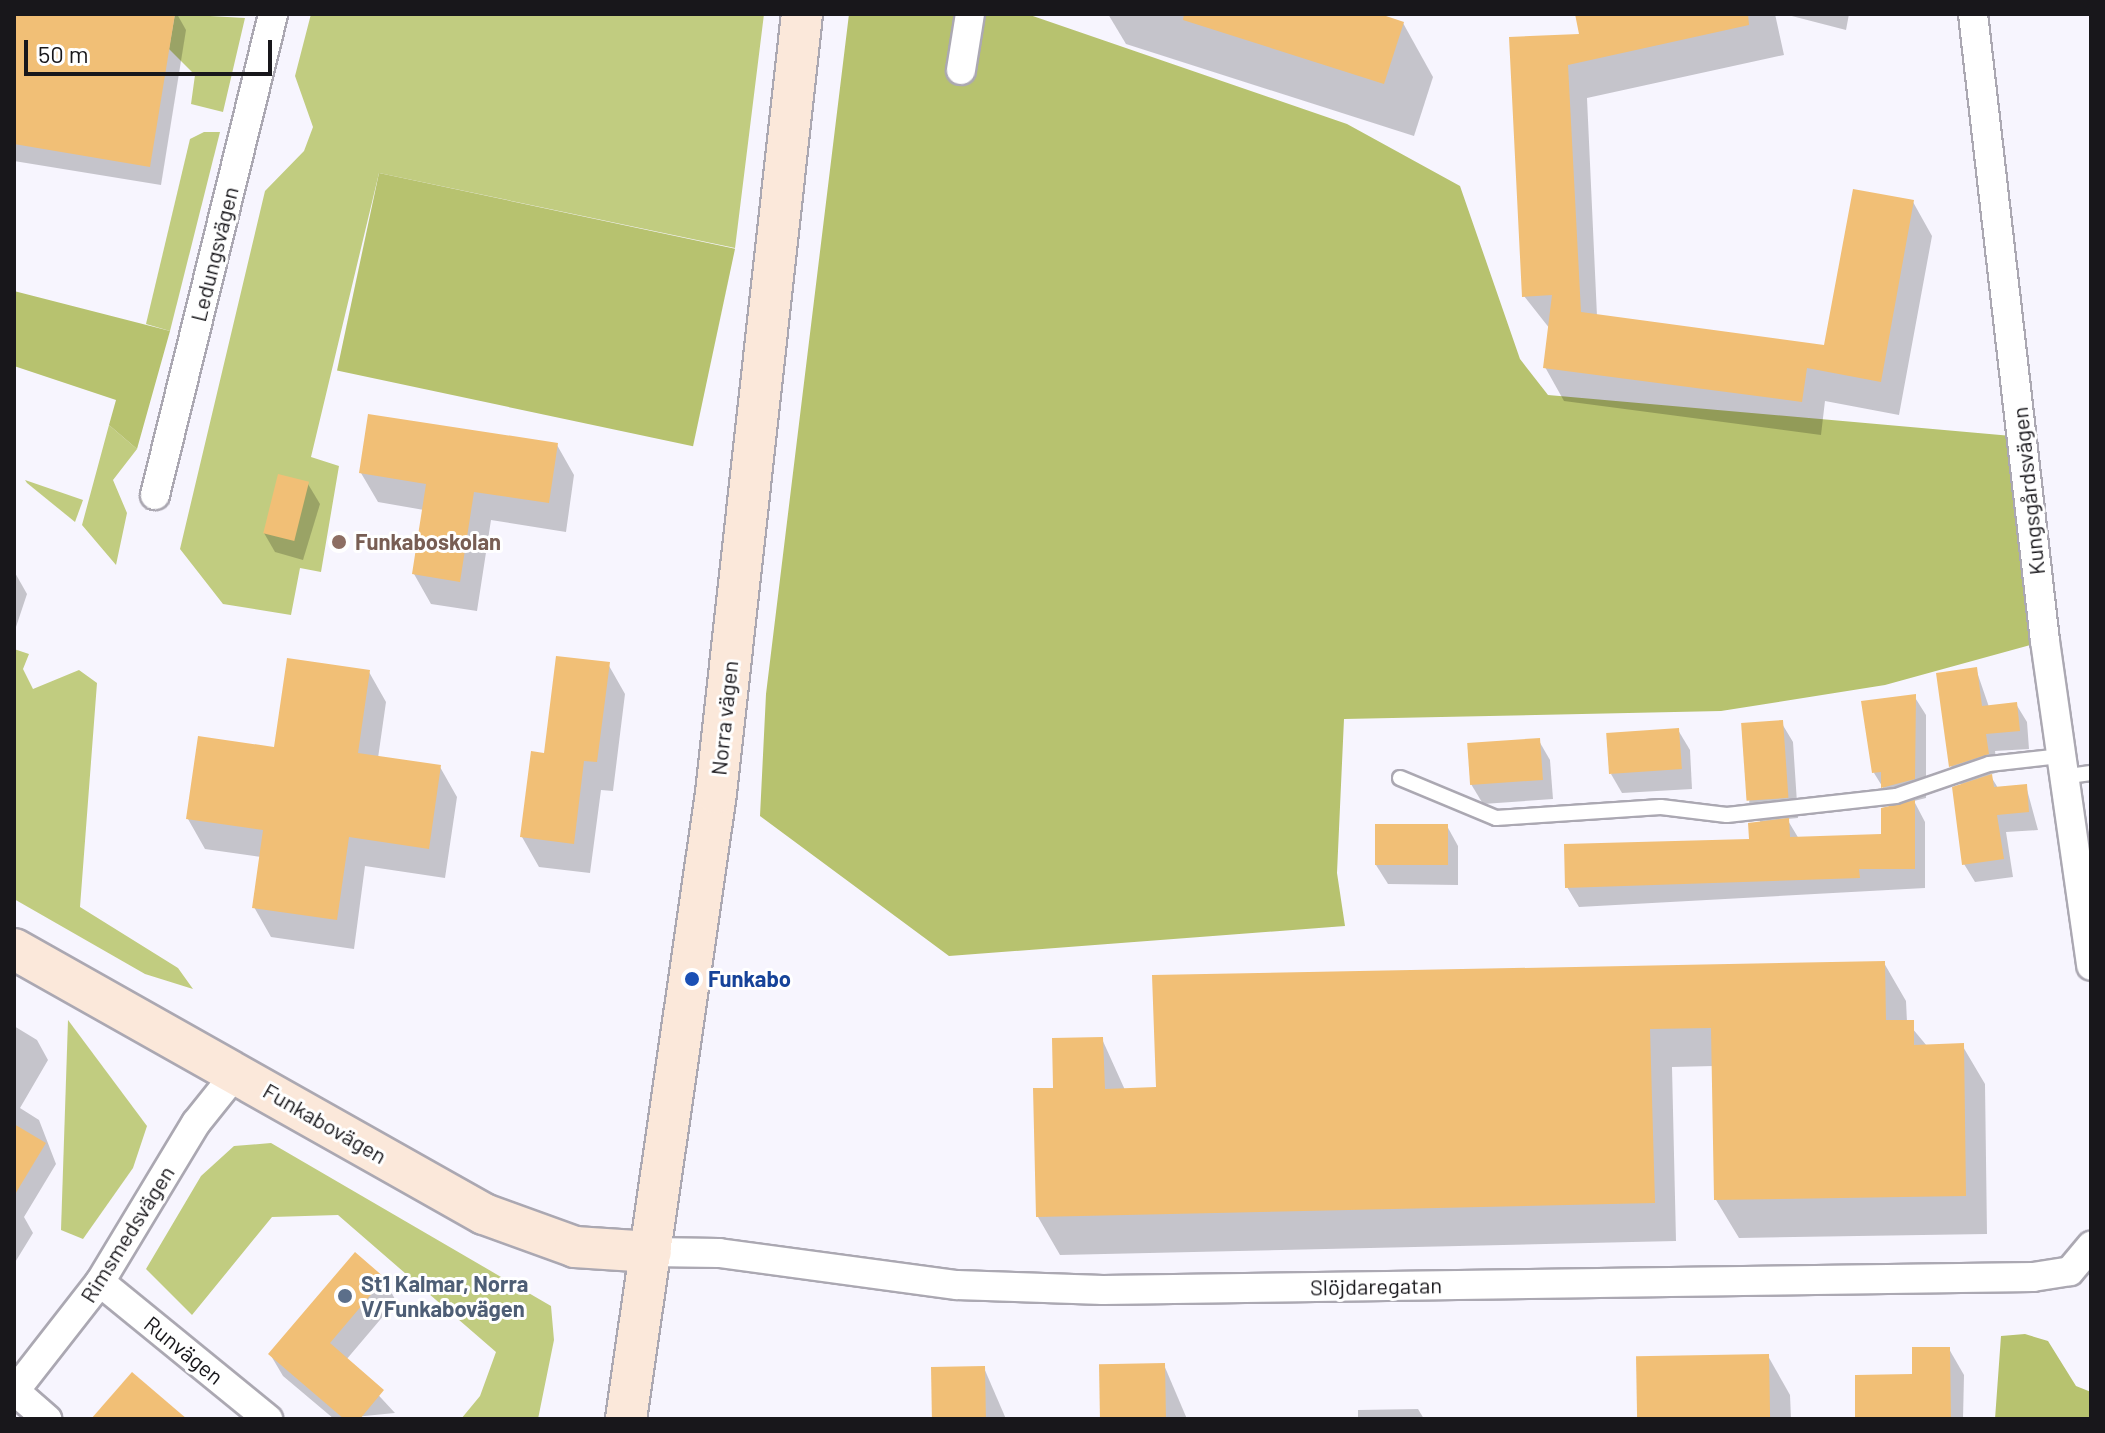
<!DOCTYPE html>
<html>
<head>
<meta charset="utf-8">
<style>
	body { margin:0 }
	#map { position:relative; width:2105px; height:1433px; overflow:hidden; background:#f7f5fe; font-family:Barlow,sans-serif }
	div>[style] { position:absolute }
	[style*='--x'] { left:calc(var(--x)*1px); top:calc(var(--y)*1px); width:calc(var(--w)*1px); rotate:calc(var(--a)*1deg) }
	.green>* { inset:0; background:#c1cc80 }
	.forest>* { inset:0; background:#b7c26f; transform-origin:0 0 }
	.shadow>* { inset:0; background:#0003 }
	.building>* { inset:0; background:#f1bf76; transform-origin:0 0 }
	.roads { filter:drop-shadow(2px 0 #aba8b2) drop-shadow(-2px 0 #aba8b2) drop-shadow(0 2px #aba8b2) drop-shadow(0 -2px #aba8b2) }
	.lane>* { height:14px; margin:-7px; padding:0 7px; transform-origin:7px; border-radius:7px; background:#fff }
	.street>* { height:28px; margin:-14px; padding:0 14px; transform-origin:14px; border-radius:14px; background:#fff }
	.secondary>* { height:40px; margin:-20px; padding:0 20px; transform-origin:20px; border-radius:20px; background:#fbe8da }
	.dots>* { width:22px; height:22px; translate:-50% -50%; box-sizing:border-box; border:4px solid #fff; border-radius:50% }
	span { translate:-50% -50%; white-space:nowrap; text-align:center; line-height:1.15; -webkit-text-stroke:6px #fff; paint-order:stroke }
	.street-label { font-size:22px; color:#18171b }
	.education-label { font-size:22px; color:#785e54; font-weight:700 }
	.left { translate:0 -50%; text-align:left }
	.transit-label { font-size:22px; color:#164399; font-weight:700 }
	.service-label { font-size:22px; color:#4e5e75; font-weight:700 }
	.frame { position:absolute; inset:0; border:16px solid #18171b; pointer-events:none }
	.scale { position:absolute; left:24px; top:40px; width:248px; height:36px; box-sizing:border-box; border:4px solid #18171b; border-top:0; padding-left:10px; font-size:24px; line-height:28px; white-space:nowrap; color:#18171b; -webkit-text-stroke:6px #fff; paint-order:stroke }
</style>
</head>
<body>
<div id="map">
	<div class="green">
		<i style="clip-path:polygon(175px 14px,245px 18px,223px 112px,191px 104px,195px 75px,169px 49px)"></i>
		<i style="clip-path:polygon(311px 14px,764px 14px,735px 248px,379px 173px,311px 457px,339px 466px,321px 572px,300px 568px,291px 615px,223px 604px,180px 549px,265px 191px,304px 151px,313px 127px,295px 76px)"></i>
		<i style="clip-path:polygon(204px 132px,220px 132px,170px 331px,146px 324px,190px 139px)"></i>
		<i style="clip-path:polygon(109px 425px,137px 449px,113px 480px,127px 513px,116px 565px,82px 525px)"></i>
		<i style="clip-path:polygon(25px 480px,83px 500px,75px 522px,27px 483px)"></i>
		<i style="clip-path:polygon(14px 649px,29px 654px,23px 669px,33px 689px,79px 670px,97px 683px,80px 907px,178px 968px,193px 989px,145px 974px,14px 899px)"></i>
		<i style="clip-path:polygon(68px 1020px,147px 1126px,133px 1168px,83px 1239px,61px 1230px)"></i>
		<i style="clip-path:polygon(271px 1143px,551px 1306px,554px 1340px,538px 1419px,461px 1419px,480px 1396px,496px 1352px,338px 1215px,272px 1217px,192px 1315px,146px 1269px,201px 1176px,234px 1146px)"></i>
	</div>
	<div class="forest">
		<i style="clip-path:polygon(849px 14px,1027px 14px,1347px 124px,1460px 186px,1520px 359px,1548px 395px,2023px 437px,2045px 641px,1885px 685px,1721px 711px,1344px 719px,1337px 873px,1345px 926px,949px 956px,760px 816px,766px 694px)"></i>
		<i style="left:379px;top:173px;width:364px;height:202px;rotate:12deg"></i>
		<i style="clip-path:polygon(14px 291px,170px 331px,137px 449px,109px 425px,116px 400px,14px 366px)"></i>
		<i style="clip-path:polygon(2025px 1334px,2048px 1341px,2076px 1386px,2091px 1392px,2091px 1419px,1995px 1419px,2001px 1336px)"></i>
	</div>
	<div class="shadow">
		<i style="clip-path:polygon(14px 14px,177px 14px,186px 30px,161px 185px,14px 161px)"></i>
		<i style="clip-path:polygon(1108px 14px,1373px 14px,1403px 23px,1433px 77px,1414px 136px,1126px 44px)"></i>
		<i style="clip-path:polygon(1577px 14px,1775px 14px,1784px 55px,1587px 98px,1597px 316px,1826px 347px,1913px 202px,1932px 236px,1899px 415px,1825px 401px,1821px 435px,1564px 401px,1545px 367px,1550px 329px,1524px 296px,1511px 39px,1581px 36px)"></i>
		<i style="clip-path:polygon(1784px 14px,1849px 14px,1846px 30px)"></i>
		<i style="clip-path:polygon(557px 445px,574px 475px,566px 532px,491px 520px,477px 611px,431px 604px,414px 574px,424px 510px,378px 502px,361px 473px)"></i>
		<i style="clip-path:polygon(308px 484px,320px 504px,303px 560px,275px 552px,264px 533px)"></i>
		<i style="clip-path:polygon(14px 571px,27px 594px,14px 633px)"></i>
		<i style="clip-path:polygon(608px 664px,625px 694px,613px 791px,601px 790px,590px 873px,539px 867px,522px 837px,546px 756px)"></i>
		<i style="clip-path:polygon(1976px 669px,1989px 707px,2016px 704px,2027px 722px,2029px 749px,1995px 751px,1998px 772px,1990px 775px,1998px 788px,2026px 786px,2038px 830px,2006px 832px,2013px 877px,1975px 882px,1964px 864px,1962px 786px,1951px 766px,1938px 675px)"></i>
		<i style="clip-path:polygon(369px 672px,386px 702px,378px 758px,440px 767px,457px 797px,445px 878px,365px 866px,354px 949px,271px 937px,254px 907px,261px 857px,205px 849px,188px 819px)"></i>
		<i style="clip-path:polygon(1914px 696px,1926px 715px,1926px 798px,1914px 801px,1925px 822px,1925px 888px,1579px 907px,1567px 887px,1751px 841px,1761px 823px,1749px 802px,1781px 722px,1793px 742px,1798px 818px,1787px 819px,1799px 839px,1883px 836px,1895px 807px,1874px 773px)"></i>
		<i style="clip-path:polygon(1678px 730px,1690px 750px,1692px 789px,1622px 793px,1611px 774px)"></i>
		<i style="clip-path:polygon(1539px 741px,1550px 760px,1553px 799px,1483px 804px,1471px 784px)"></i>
		<i style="clip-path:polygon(1447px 826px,1458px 846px,1458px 885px,1388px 884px,1376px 865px)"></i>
		<i style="clip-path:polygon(1884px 963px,1906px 1001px,1907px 1022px,1927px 1046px,1962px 1045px,1985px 1084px,1987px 1234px,1739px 1238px,1716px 1200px,1714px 1066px,1672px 1067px,1676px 1241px,1060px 1255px,1038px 1217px,1055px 1090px,1102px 1039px,1125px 1090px,1158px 1089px)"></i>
		<i style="clip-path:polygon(14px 1026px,37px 1040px,48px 1060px,20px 1108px,39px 1120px,56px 1164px,24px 1217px,33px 1233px,14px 1264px)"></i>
		<i style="clip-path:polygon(384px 1279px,396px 1301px,346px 1360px,395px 1413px,334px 1419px,283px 1376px,270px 1354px)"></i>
		<i style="clip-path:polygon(1949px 1349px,1964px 1375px,1963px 1419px,1856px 1419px)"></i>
		<i style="clip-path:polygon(1768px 1356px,1790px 1395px,1791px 1419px,1639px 1414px)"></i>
		<i style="clip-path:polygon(1164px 1365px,1187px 1419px,1102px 1419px)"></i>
		<i style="clip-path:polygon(984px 1368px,1006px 1419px,934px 1419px)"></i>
		<i style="clip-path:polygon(1418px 1409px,1424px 1419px,1358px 1419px,1358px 1410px)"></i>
	</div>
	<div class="building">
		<i style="clip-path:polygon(14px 14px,175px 14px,150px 167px,14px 144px)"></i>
		<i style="clip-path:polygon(1184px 14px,1380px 14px,1404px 22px,1384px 84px,1183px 20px)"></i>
		<i style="clip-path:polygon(1575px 14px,1748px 14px,1749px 25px,1568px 65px,1581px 312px,1824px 345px,1853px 189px,1914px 200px,1881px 382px,1807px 368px,1802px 402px,1543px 368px,1552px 295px,1522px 297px,1509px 37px,1579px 34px)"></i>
		<i style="clip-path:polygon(368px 414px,558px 443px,549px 503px,474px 492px,460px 582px,412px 574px,426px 484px,359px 473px)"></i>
		<i style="left:278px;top:474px;width:32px;height:61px;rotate:14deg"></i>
		<i style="clip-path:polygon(556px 656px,610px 662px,597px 762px,584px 761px,574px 844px,520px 837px,531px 751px,544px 753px)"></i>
		<i style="clip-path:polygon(287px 658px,370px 670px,358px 753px,441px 765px,429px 849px,349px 837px,337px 920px,252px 908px,263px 830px,186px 819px,198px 736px,274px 747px)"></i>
		<i style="clip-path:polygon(1977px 667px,1982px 706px,2017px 702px,2020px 731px,1986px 734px,1989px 754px,1949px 767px,1936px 673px)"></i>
		<i style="clip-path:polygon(1916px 694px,1915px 779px,1881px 788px,1881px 772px,1872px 773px,1861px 701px)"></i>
		<i style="left:1783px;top:720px;width:78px;height:42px;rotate:86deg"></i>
		<i style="left:1679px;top:728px;width:41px;height:73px;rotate:86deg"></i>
		<i style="left:1540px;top:738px;width:42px;height:73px;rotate:86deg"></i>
		<i style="clip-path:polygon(1992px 774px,1994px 787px,2027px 784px,2029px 812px,1997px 815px,2004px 859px,1962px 865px,1952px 787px)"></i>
		<i style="clip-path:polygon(1915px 800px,1915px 869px,1859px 869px,1860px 878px,1565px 888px,1564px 844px,1749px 839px,1748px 823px,1789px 818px,1790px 837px,1881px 834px,1881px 808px)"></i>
		<i style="left:1375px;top:824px;width:73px;height:41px"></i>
		<i style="clip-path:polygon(1885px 961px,1886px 1020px,1914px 1020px,1914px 1045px,1964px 1043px,1966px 1196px,1714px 1200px,1711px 1028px,1650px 1029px,1655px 1203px,1036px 1217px,1033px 1088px,1053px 1088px,1052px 1038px,1103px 1037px,1105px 1089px,1156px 1087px,1152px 975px)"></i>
		<i style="clip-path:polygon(14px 1124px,46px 1143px,14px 1196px)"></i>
		<i style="clip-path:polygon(355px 1252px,385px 1278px,330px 1343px,384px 1390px,360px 1419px,344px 1419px,268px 1354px)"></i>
		<i style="clip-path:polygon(1912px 1347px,1950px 1347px,1951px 1419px,1855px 1419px,1855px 1375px,1912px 1374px)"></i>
		<i style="left:1769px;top:1354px;width:65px;height:133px;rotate:89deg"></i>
		<i style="left:1165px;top:1363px;width:56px;height:66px;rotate:89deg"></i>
		<i style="left:985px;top:1366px;width:53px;height:54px;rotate:89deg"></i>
		<i style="clip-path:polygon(132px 1372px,187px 1419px,91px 1419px)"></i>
	</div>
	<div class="roads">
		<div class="lane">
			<i style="--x:2069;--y:776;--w:22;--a:-8"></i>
			<i style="--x:1400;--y:778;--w:104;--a:22.6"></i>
			<i style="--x:1496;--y:818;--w:165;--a:-3.8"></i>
			<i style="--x:1661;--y:807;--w:66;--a:6.9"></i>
			<i style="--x:1727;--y:815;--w:170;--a:-6.4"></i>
			<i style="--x:1896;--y:796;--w:98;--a:-19"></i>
			<i style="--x:1989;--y:764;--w:71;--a:-6.4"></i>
		</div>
		<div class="street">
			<i style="--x:1973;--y:14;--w:631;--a:83.45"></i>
			<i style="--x:2045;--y:641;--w:328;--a:81.9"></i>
			<i style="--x:961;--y:70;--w:57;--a:-80.9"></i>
			<i style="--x:155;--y:495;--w:495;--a:-76.2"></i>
			<i style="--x:651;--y:1252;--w:68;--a:0.8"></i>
			<i style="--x:719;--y:1253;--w:240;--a:7.7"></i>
			<i style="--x:957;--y:1285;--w:146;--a:2"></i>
			<i style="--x:1103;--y:1290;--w:930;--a:-0.8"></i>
			<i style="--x:2033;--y:1277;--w:37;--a:-9"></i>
			<i style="--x:2070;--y:1271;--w:33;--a:-50"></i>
			<i style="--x:100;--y:1282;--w:217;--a:39.2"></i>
			<i style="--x:15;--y:1391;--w:43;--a:41.2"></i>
			<i style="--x:14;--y:1392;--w:140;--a:-52"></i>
			<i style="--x:100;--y:1282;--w:186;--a:-58.9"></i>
			<i style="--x:196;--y:1123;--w:64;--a:-51.3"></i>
		</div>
		<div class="secondary">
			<i style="--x:14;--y:949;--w:540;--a:29.42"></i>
			<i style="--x:484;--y:1214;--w:97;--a:19.9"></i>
			<i style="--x:575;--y:1247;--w:76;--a:3.8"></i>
			<i style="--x:626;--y:1419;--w:632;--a:-81.82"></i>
			<i style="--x:716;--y:793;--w:784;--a:-83.7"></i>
		</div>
	</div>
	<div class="dots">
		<i style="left:339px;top:542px;background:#8d6e63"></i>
		<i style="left:692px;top:979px;background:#1a4fb4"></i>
		<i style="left:345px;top:1296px;background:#5c6f8a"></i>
	</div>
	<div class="street-label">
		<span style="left:214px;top:254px;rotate:-76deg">Ledungsvägen</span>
		<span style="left:2028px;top:491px;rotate:-96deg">Kungsgårdsvägen</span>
		<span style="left:724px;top:718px;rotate:-84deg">Norra vägen</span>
		<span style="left:325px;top:1123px;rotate:30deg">Funkabovägen</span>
		<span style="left:127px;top:1234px;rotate:-58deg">Rimsmedsvägen</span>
		<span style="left:1376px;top:1286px;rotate:-1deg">Slöjdaregatan</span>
		<span style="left:184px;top:1350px;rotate:39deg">Runvägen</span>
	</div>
	<div class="education-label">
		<span class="left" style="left:355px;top:542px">Funkaboskolan</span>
	</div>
	<div class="transit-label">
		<span class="left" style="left:708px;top:979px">Funkabo</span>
	</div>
	<div class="service-label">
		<span class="left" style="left:361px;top:1296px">St1 Kalmar, Norra<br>V/Funkabovägen</span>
	</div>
	<div class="frame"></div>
	<div class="scale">50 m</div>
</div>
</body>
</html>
